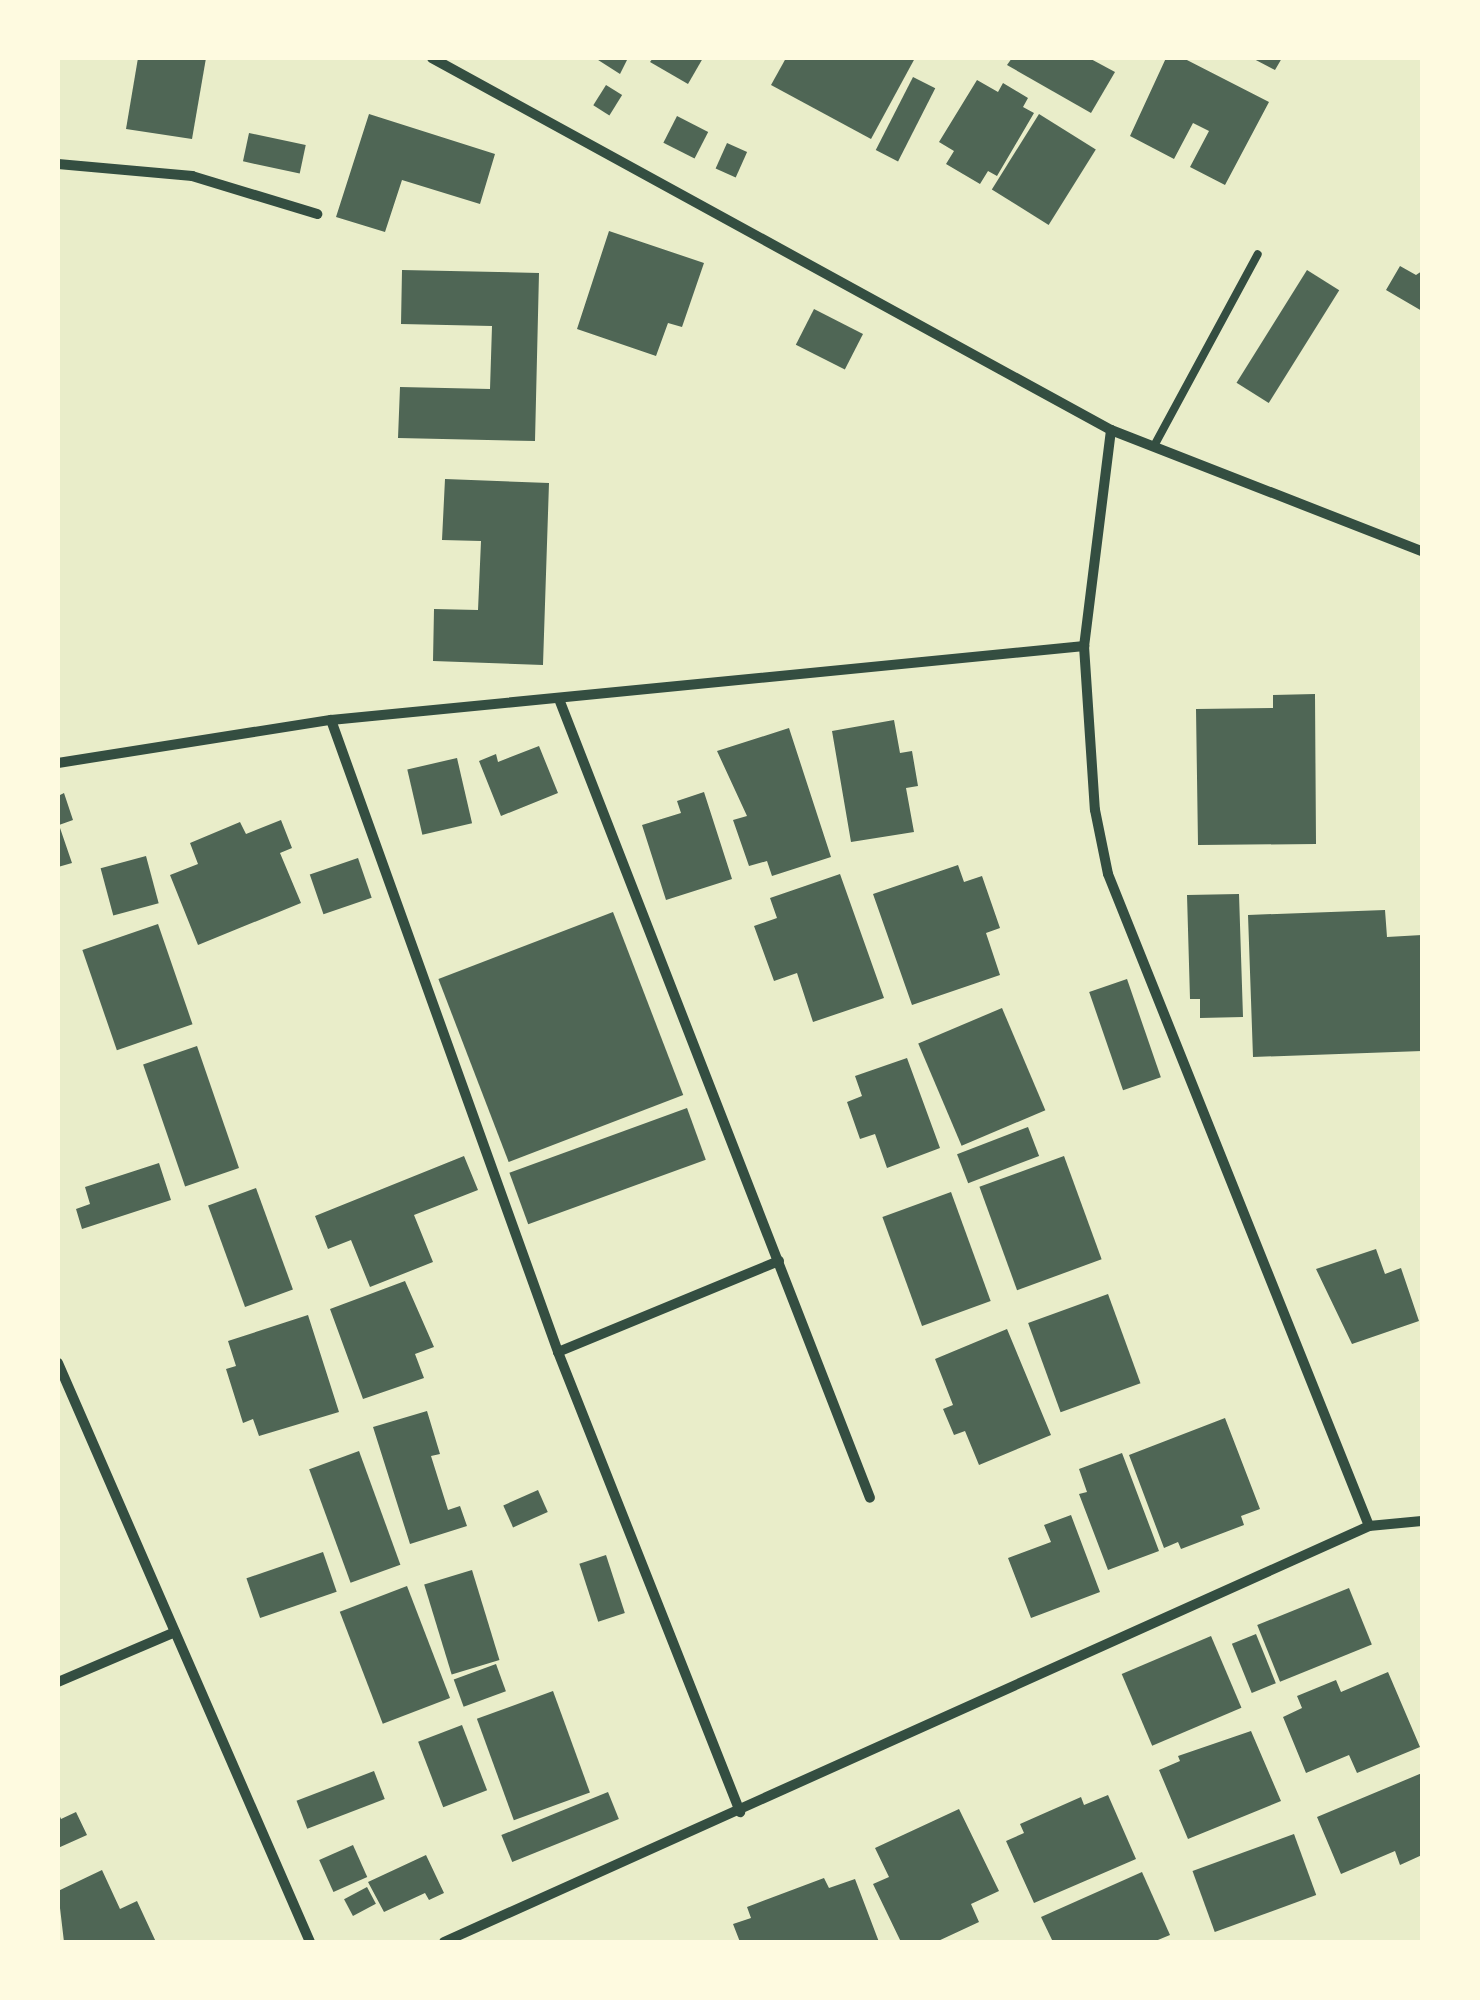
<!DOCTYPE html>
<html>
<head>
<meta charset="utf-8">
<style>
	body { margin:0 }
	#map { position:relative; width:1480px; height:2000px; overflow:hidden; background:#e9edc9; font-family:Mulish,sans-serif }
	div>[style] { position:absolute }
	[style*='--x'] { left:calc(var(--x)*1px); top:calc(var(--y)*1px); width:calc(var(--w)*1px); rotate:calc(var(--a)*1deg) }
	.building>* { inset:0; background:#4f6655; transform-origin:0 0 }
	.service>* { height:8px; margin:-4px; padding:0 4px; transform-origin:4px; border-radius:4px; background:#344e41 }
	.minor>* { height:10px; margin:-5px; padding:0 5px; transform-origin:5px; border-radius:5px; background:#344e41 }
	span { translate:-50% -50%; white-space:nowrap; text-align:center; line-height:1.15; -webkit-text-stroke:9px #fefae0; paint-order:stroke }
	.frame { position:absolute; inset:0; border:60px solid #fefae0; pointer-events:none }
</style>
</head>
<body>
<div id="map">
	<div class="building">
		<i style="clip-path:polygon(138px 58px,206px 58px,192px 139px,126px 129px)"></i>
		<i style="clip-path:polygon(595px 58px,628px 58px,620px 74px)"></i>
		<i style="clip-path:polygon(653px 58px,703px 58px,688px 84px,650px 62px)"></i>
		<i style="clip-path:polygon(786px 58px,915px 58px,871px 139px,771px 85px)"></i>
		<i style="clip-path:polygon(1012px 58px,1089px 58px,1115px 72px,1091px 113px,1007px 65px)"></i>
		<i style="clip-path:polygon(1166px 58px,1183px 58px,1269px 102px,1225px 185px,1190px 167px,1209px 131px,1193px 123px,1174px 159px,1130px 136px)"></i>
		<i style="clip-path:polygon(1252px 58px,1282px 58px,1275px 70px)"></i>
		<i style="left:913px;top:77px;width:25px;height:82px;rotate:27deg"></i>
		<i style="clip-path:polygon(977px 80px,998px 92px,1003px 83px,1028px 98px,1023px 107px,1034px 113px,997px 176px,988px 171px,980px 184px,946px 164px,954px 151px,939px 142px)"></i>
		<i style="left:606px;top:85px;width:19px;height:24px;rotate:32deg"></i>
		<i style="clip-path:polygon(369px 114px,495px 154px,480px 204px,402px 180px,385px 232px,336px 217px)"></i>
		<i style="left:1039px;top:114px;width:67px;height:89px;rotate:32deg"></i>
		<i style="left:677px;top:116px;width:35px;height:30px;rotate:27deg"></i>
		<i style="left:249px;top:133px;width:58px;height:29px;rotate:12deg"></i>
		<i style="left:727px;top:143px;width:22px;height:28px;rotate:24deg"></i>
		<i style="clip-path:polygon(609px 231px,704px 263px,682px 327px,668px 323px,656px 356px,577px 329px)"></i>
		<i style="clip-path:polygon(1400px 266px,1416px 275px,1422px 271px,1422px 311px,1386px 290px)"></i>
		<i style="clip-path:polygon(402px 270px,539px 273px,535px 441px,398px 438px,400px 387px,490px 389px,492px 326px,401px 324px)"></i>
		<i style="left:1307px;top:270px;width:38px;height:133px;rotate:32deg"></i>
		<i style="left:814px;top:309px;width:55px;height:40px;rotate:27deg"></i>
		<i style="clip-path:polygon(445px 479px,549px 483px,543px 665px,433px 661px,434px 609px,478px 610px,481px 541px,442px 540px)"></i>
		<i style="clip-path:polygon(1315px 694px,1316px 844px,1198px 845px,1196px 709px,1273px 708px,1273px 695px)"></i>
		<i style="clip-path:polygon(894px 720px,900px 753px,912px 751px,918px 786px,906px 788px,914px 832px,851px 842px,832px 731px)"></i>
		<i style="clip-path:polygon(789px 728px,831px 857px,772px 876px,767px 861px,749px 866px,733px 820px,747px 816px,717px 751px)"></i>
		<i style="clip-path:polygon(539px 746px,558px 793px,501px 816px,479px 761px,496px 754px,498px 762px)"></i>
		<i style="left:457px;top:758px;width:67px;height:51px;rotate:77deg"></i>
		<i style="clip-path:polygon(704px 792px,732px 879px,666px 900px,642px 825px,681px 813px,677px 801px)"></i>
		<i style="clip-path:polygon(64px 793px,73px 820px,59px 825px,72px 863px,58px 867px,58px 796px)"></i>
		<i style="clip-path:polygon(281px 820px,292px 848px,280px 853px,301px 903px,198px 945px,170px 875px,198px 864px,190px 843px,240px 822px,246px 834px)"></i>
		<i style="left:146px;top:856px;width:49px;height:47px;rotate:75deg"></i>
		<i style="left:358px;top:858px;width:42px;height:51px;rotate:71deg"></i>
		<i style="clip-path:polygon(958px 865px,964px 882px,982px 876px,1000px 928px,986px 933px,1000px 975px,912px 1005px,873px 894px)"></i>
		<i style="clip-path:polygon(840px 874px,884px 998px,813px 1022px,797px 973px,774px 981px,754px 926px,777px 918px,770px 898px)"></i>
		<i style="clip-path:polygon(1239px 894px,1243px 1017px,1200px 1018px,1200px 999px,1190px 999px,1187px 895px)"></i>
		<i style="clip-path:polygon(1385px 910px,1387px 937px,1422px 935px,1422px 1051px,1253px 1057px,1248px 915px)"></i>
		<i style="left:613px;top:912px;width:196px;height:187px;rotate:69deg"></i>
		<i style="left:158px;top:924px;width:106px;height:80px;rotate:71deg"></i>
		<i style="left:1127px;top:979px;width:104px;height:40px;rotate:71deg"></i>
		<i style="left:1002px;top:1008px;width:111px;height:91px;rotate:67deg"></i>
		<i style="left:197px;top:1046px;width:129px;height:57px;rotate:71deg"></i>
		<i style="clip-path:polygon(907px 1058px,940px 1148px,887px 1168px,875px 1134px,860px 1139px,847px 1102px,862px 1096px,855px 1076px)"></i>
		<i style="left:687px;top:1108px;width:55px;height:189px;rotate:70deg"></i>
		<i style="left:1028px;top:1127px;width:31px;height:76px;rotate:69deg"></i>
		<i style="clip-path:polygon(464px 1156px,478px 1190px,414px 1215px,433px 1262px,370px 1287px,351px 1240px,328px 1249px,315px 1216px)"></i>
		<i style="left:1064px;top:1156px;width:110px;height:90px;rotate:70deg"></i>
		<i style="clip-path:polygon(159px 1163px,171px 1200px,82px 1229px,76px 1209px,90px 1204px,85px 1187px)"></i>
		<i style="left:256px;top:1188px;width:108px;height:51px;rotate:70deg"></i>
		<i style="left:951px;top:1192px;width:116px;height:73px;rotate:70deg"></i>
		<i style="clip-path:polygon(1376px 1249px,1385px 1274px,1401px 1268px,1419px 1321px,1352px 1344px,1316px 1269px)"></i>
		<i style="clip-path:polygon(405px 1281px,434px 1347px,415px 1354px,424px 1378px,363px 1399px,330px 1309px)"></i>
		<i style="left:1108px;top:1294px;width:95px;height:85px;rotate:70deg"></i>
		<i style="clip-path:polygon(308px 1315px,339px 1412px,259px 1436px,253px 1419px,243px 1423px,226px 1369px,236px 1366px,228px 1341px)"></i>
		<i style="clip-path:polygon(1007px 1329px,1051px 1435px,979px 1465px,965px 1431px,954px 1435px,943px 1409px,953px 1405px,935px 1359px)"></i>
		<i style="clip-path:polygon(427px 1411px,440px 1454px,431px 1456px,448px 1510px,460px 1506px,467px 1526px,410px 1544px,373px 1427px)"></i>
		<i style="clip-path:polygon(1225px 1418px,1260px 1509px,1241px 1516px,1244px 1525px,1181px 1549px,1178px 1542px,1164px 1548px,1129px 1455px)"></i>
		<i style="left:359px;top:1451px;width:121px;height:53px;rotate:70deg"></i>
		<i style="clip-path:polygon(1122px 1453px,1159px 1551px,1108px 1570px,1079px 1494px,1087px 1492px,1079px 1469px)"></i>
		<i style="left:538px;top:1490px;width:24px;height:38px;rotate:66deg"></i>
		<i style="clip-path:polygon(1071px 1515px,1100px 1592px,1031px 1618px,1008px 1558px,1051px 1542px,1044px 1525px)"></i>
		<i style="left:323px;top:1552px;width:42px;height:81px;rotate:71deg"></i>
		<i style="left:606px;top:1555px;width:61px;height:28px;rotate:72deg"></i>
		<i style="left:472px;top:1570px;width:94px;height:50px;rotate:73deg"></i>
		<i style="left:407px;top:1586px;width:120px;height:72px;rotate:69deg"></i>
		<i style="left:1349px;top:1588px;width:61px;height:99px;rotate:68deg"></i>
		<i style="left:1256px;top:1634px;width:53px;height:26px;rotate:68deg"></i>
		<i style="left:1211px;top:1636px;width:78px;height:97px;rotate:67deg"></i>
		<i style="left:496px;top:1664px;width:29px;height:45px;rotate:70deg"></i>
		<i style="clip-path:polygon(1388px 1672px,1420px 1747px,1357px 1773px,1349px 1755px,1306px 1773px,1283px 1717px,1302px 1708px,1297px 1696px,1336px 1680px,1341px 1692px)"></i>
		<i style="left:553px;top:1691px;width:108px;height:81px;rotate:70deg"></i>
		<i style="left:462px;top:1725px;width:70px;height:47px;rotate:69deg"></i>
		<i style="clip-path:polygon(1251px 1731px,1281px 1801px,1188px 1839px,1159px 1770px,1180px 1761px,1178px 1756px)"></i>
		<i style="left:374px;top:1771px;width:30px;height:83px;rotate:69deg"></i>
		<i style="clip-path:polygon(1422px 1773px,1422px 1855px,1400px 1865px,1395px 1851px,1341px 1874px,1317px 1817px)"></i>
		<i style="left:608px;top:1792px;width:29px;height:115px;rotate:68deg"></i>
		<i style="clip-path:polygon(1108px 1795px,1136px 1859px,1034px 1903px,1006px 1841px,1024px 1833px,1020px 1824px,1081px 1797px,1084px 1805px)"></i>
		<i style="clip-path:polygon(959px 1809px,999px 1891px,971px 1904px,979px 1922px,936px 1942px,901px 1942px,873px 1884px,889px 1877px,875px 1848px)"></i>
		<i style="clip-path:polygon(58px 1812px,61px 1819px,76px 1812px,87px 1835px,58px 1848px)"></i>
		<i style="left:1294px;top:1834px;width:65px;height:108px;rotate:70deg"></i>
		<i style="left:353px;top:1845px;width:35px;height:37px;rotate:66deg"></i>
		<i style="clip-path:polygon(426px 1855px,444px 1893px,429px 1900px,425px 1893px,384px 1912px,368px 1882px)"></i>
		<i style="clip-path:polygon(102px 1870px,120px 1909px,137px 1901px,156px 1942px,64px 1942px,58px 1891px)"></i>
		<i style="clip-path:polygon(1142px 1872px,1170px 1935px,1153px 1942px,1053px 1942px,1041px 1917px)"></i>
		<i style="clip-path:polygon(824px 1878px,829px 1888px,855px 1879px,879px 1942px,740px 1942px,733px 1924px,751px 1918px,747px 1907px)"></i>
		<i style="left:367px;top:1887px;width:19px;height:26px;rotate:62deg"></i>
	</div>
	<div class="service">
		<i style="--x:1154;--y:446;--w:218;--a:-61.6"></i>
	</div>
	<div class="minor">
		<i style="--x:432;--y:58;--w:774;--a:28.72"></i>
		<i style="--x:1111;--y:430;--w:334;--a:21.3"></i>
		<i style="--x:58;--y:164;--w:135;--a:5.1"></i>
		<i style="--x:192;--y:176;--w:131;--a:16.9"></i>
		<i style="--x:1111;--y:430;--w:218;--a:97.1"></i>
		<i style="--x:1084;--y:646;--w:164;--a:86.2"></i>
		<i style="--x:1095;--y:810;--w:65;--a:78.5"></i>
		<i style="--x:1108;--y:874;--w:702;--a:68.18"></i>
		<i style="--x:559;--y:699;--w:857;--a:68.73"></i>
		<i style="--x:331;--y:720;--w:672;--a:70.24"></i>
		<i style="--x:558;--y:1352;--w:495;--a:68.4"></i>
		<i style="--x:58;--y:763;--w:276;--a:-9"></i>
		<i style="--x:331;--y:720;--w:757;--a:-5.61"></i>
		<i style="--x:558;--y:1352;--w:239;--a:-22.4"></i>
		<i style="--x:58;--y:1363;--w:631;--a:66.48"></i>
		<i style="--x:58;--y:1682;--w:127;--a:-23.1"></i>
		<i style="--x:444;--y:1942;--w:1014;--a:-24.21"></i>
		<i style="--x:1369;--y:1526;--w:53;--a:-5.4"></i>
	</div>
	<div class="frame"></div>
</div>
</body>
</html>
